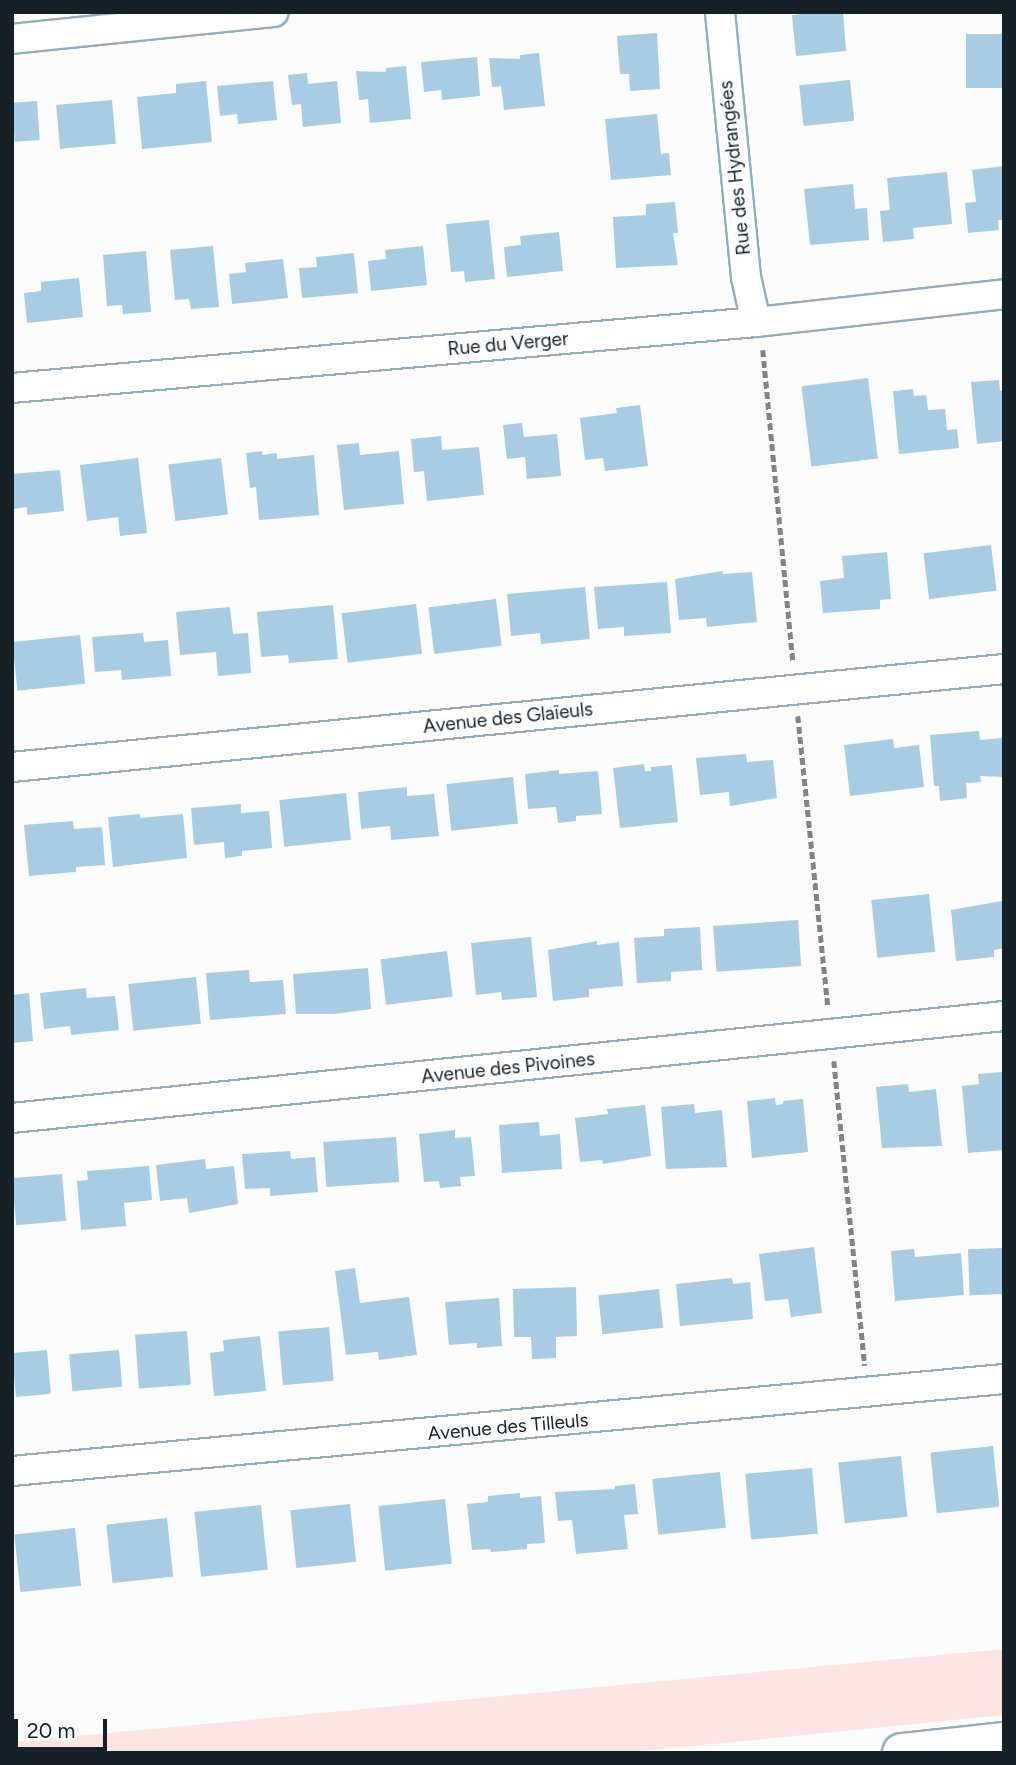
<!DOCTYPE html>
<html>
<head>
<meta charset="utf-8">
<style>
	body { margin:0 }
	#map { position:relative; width:1016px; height:1765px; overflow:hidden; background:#fcfcfc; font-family:Figtree,sans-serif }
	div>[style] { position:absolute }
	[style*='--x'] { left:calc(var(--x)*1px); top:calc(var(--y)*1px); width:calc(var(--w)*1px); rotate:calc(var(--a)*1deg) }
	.green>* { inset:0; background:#fce4e3 }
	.building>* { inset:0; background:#a7cce3; transform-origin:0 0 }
	.path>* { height:4.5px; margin-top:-2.25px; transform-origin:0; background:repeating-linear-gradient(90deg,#7e8488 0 7px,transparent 0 10.5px) }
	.roads { filter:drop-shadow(2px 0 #91aec0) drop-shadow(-2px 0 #91aec0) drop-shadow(0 2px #91aec0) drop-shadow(0 -2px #91aec0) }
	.street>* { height:28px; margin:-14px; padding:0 14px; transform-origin:14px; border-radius:14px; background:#fff }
	.highway>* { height:38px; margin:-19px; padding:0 19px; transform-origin:19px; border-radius:19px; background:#fff }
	span { translate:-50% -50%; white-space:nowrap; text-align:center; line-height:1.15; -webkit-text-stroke:5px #fcfcfc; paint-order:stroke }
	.street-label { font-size:19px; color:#152027 }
	.frame { position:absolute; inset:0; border:14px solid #152027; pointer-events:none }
	.scale { position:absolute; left:14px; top:1719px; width:93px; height:32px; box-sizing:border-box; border:4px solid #152027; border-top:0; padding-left:9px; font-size:21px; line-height:24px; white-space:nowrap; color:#152027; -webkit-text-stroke:5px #fcfcfc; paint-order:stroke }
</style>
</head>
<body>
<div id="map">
	<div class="green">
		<i style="clip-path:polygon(1004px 1649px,1004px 1715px,623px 1753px,12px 1753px,12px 1742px)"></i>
	</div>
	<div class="building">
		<i style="clip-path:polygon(821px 12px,843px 12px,846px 51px,796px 56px,792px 15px)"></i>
		<i style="clip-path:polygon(657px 33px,660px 89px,630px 91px,629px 74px,620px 74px,617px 36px)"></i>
		<i style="left:1004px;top:34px;width:54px;height:38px;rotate:90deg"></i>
		<i style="clip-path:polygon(539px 53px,545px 106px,504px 110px,501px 86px,492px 87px,489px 58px,520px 59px,520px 55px)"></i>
		<i style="clip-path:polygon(477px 57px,480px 96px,442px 100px,441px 90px,424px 92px,421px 62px)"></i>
		<i style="clip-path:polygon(406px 66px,411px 119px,370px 123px,368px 99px,359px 100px,356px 71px,386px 72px,386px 68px)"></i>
		<i style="clip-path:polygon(307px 73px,308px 84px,337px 81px,341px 123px,303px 127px,301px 104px,292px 105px,288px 75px)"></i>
		<i style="left:850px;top:80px;width:41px;height:51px;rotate:84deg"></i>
		<i style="clip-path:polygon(206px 81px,212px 142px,142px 149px,137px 97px,176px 93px,176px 84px)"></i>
		<i style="clip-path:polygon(273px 81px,277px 120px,238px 124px,237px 114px,220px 116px,217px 86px)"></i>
		<i style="left:112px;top:100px;width:44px;height:56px;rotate:85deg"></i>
		<i style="left:37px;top:101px;width:39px;height:25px;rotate:86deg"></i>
		<i style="clip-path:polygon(657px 114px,661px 154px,669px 153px,671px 175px,611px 180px,605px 119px)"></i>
		<i style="clip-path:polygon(1004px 166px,1004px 220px,998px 220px,999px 230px,968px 233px,965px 203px,976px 202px,972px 170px)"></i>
		<i style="clip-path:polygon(947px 172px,952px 224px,913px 228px,914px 239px,883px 242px,880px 211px,890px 210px,887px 178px)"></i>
		<i style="clip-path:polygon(853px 184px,855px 209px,867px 208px,869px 240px,810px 245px,804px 189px)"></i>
		<i style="clip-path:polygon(675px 202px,678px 233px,673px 233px,678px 265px,616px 268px,613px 217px,646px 215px,646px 204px)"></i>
		<i style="clip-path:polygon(489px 220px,495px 279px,465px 282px,464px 271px,451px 272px,446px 224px)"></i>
		<i style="clip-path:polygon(559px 232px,563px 271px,507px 277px,504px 247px,521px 245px,520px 236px)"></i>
		<i style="clip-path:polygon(213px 246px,219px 307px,191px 309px,189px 299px,175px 300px,170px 250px)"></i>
		<i style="clip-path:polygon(423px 246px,427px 285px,371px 291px,368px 261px,386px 259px,385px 250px)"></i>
		<i style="clip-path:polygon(146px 251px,151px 312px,123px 314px,122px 305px,107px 306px,103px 255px)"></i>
		<i style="clip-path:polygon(354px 253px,358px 293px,302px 298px,299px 268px,317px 267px,316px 257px)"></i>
		<i style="clip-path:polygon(283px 259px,288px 298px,232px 304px,229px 274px,246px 272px,245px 263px)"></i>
		<i style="clip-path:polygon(79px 278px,83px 317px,27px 323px,24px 293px,41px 291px,41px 282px)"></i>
		<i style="left:868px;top:378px;width:81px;height:67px;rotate:83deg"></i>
		<i style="clip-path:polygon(999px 380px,1000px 391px,1004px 390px,1004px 441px,977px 444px,971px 382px)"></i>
		<i style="clip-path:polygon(913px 389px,914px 396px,926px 395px,928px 410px,945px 409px,947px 430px,957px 429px,959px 448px,899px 454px,893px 391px)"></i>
		<i style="clip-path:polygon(640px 405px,648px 466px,605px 471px,603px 458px,585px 460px,580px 418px,617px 413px,616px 408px)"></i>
		<i style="clip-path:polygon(522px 423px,524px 437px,557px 434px,561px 476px,527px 479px,525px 457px,507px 459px,503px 425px)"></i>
		<i style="clip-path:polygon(441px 436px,442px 450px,479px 447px,484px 495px,427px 501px,424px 471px,414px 472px,411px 439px)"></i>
		<i style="clip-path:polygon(359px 443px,360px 455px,399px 451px,404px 504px,344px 510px,337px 445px)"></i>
		<i style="clip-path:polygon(262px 451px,262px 455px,277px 453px,277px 459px,314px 455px,319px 515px,259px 520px,256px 487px,250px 488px,246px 453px)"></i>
		<i style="clip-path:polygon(138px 458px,147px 533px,120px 536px,118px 517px,87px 521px,80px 465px)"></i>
		<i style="left:221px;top:458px;width:57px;height:53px;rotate:83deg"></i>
		<i style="clip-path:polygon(60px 470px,64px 511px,27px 515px,27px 507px,12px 509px,12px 474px)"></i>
		<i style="left:991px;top:545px;width:46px;height:68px;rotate:83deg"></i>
		<i style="clip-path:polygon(887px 552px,891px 599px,880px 600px,880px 609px,823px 613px,820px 581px,844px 578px,842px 556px)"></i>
		<i style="clip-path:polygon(722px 571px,723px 574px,752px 572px,757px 622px,707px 627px,706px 618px,679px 620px,675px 579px)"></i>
		<i style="clip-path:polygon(667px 582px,671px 633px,624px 636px,624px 627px,598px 629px,594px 587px)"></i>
		<i style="clip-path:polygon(585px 587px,590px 639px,541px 644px,540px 633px,511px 636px,507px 594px)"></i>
		<i style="left:496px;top:599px;width:47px;height:68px;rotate:83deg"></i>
		<i style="left:416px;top:604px;width:50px;height:75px;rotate:83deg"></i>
		<i style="clip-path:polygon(333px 605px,338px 659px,289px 663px,288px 655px,261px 657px,257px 612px)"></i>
		<i style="clip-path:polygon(230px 607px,233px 634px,248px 633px,251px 673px,218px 676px,216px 652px,180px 655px,176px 612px)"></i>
		<i style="clip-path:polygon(143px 633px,144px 642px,168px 640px,171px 676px,122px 680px,121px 670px,95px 672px,92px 637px)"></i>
		<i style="left:80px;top:635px;width:49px;height:68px;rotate:84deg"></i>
		<i style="clip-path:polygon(979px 731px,980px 740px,1004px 738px,1003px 777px,980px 776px,981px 782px,966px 783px,967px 798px,940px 801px,939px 786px,934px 786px,930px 735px)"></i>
		<i style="clip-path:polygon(893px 739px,894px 748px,919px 745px,924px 787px,850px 796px,844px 745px)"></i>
		<i style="clip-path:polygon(746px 754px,747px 762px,773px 760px,777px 798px,730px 806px,729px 792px,700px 795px,696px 758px)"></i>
		<i style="clip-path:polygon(644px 764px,645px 771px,651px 771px,651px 767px,672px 765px,678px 822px,620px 828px,613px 768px)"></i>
		<i style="clip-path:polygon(559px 770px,559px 774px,598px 771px,602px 814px,576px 816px,576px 821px,558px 823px,556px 807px,528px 809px,525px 774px)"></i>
		<i style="left:513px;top:777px;width:47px;height:67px;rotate:84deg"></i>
		<i style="clip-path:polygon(407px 787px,407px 796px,434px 794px,439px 836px,391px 840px,390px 826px,361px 829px,358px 792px)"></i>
		<i style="left:346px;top:793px;width:47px;height:67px;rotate:84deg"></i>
		<i style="clip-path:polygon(241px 804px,241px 813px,269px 811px,272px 848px,242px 851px,242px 856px,225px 858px,224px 842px,194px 845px,191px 808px)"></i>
		<i style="clip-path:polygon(140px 814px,140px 818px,183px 814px,187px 858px,113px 867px,108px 817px)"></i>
		<i style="clip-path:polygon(73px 821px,74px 829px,102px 827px,105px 865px,76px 867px,76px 872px,29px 876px,24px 825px)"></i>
		<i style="left:929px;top:894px;width:58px;height:58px;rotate:84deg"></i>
		<i style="clip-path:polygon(1002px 901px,1004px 948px,994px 950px,994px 957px,956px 961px,951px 910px)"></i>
		<i style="left:798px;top:920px;width:46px;height:85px;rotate:86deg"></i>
		<i style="clip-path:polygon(700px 927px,702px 970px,671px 972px,671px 981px,637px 983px,634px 938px,664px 936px,664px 929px)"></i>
		<i style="clip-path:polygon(531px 937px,537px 997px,502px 1000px,501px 992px,476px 995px,471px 943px)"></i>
		<i style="clip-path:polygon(597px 941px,597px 945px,619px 942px,623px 986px,589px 989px,589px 997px,553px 1001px,548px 950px)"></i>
		<i style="left:447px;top:951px;width:46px;height:67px;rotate:83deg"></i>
		<i style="clip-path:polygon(368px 968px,371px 1009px,334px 1014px,296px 1014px,293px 974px)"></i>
		<i style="clip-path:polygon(249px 970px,250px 982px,283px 980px,286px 1014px,210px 1020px,206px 973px)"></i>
		<i style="left:196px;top:977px;width:47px;height:68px;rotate:84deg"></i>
		<i style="clip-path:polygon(86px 988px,87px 998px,115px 996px,119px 1030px,71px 1035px,70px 1026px,44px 1029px,40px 993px)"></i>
		<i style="clip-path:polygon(29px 993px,33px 1041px,12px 1043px,12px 995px)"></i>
		<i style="clip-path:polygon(1004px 1072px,1004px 1150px,968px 1153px,962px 1086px,979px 1084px,978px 1074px)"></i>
		<i style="clip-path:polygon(908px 1084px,909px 1092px,936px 1089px,942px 1146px,882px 1148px,876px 1087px)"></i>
		<i style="clip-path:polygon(775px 1098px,776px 1105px,783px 1104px,783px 1101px,803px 1099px,808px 1152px,752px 1158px,747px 1101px)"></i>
		<i style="clip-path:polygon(694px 1104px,695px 1113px,722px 1110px,727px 1167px,666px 1169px,661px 1107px)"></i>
		<i style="clip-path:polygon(645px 1105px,651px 1156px,603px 1164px,602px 1160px,580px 1162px,575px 1118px,608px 1114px,607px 1109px)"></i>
		<i style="clip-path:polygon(539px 1122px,540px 1136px,560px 1134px,562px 1169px,502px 1173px,499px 1125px)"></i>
		<i style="clip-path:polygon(455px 1130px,455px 1138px,471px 1137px,475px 1176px,460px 1177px,461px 1186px,440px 1188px,439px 1181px,424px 1182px,419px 1134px)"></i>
		<i style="left:396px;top:1137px;width:45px;height:73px;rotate:86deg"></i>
		<i style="clip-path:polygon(290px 1151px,291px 1159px,315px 1157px,318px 1192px,270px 1196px,270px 1188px,245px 1189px,242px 1154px)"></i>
		<i style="clip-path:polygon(205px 1159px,206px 1169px,234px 1166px,238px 1204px,189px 1213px,187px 1198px,160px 1201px,156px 1165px)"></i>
		<i style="clip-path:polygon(149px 1166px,152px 1200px,124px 1203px,126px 1226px,81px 1230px,77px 1181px,88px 1180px,87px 1171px)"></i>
		<i style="left:62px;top:1174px;width:47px;height:50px;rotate:85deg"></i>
		<i style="clip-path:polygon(814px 1247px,822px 1313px,791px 1317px,788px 1299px,765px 1301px,759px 1254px)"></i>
		<i style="left:1002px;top:1248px;width:46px;height:34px;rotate:88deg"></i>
		<i style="clip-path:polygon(914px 1249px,915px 1257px,961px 1253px,964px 1295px,895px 1301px,891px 1251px)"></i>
		<i style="clip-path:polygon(355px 1268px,360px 1303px,409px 1297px,417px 1355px,379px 1360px,378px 1352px,346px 1355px,335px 1271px)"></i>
		<i style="clip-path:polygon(732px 1278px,733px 1284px,750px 1282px,753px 1319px,680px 1326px,676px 1284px)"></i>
		<i style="clip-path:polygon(576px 1287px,577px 1336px,556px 1337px,556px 1358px,532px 1359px,531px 1337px,514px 1337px,513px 1289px)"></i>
		<i style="left:659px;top:1289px;width:39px;height:61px;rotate:84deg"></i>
		<i style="clip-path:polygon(499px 1298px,502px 1346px,477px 1348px,477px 1343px,449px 1345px,445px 1302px)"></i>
		<i style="left:329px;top:1327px;width:54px;height:51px;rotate:85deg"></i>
		<i style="left:187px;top:1331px;width:54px;height:52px;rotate:86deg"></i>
		<i style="clip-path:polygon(260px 1336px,266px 1391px,214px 1396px,210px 1353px,224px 1351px,223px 1340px)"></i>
		<i style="left:47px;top:1350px;width:44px;height:35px;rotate:85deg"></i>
		<i style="left:119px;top:1350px;width:37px;height:50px;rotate:85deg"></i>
		<i style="left:993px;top:1446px;width:61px;height:63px;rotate:84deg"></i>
		<i style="left:901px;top:1456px;width:61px;height:63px;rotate:84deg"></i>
		<i style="left:812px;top:1468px;width:66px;height:67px;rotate:85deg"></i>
		<i style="left:720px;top:1472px;width:56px;height:68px;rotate:84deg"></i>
		<i style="clip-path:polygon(635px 1484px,638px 1514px,624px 1515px,628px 1549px,576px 1554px,572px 1520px,558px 1521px,555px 1492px,615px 1489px,615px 1486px)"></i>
		<i style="clip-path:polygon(520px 1493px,520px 1498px,541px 1496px,545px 1543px,527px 1544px,527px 1549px,491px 1552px,490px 1549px,472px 1550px,467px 1504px,488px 1502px,488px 1496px)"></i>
		<i style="left:445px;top:1499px;width:65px;height:67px;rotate:84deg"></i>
		<i style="left:350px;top:1504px;width:58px;height:60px;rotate:84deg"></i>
		<i style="left:261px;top:1505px;width:65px;height:67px;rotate:84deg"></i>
		<i style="left:167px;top:1518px;width:59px;height:61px;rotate:84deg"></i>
		<i style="left:75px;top:1528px;width:58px;height:61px;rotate:84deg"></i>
	</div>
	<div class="path">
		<i style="--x:763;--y:350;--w:313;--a:84.5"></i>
		<i style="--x:798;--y:716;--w:293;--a:84.1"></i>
		<i style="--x:834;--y:1061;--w:306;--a:84.2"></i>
	</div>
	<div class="roads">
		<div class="street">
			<i style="--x:720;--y:12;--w:266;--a:84.4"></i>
			<i style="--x:746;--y:277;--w:46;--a:77.5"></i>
			<i style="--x:12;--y:39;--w:263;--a:-5.9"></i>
			<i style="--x:12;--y:388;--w:747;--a:-5.07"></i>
			<i style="--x:756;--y:322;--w:250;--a:-6.4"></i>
			<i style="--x:12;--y:767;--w:997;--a:-5.64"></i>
			<i style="--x:12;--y:1118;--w:997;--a:-5.87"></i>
			<i style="--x:12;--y:1471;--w:996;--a:-5.3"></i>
		</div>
		<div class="highway">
			<i style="--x:902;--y:1753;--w:103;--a:-6.2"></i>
		</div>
	</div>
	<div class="street-label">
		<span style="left:735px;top:168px;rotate:-96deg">Rue des Hydrangées</span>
		<span style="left:508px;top:344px;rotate:-5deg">Rue du Verger</span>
		<span style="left:508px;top:718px;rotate:-6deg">Avenue des Glaïeuls</span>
		<span style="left:508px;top:1068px;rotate:-6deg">Avenue des Pivoines</span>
		<span style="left:508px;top:1427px;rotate:-5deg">Avenue des Tilleuls</span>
	</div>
	<div class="frame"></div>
	<div class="scale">20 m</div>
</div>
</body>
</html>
